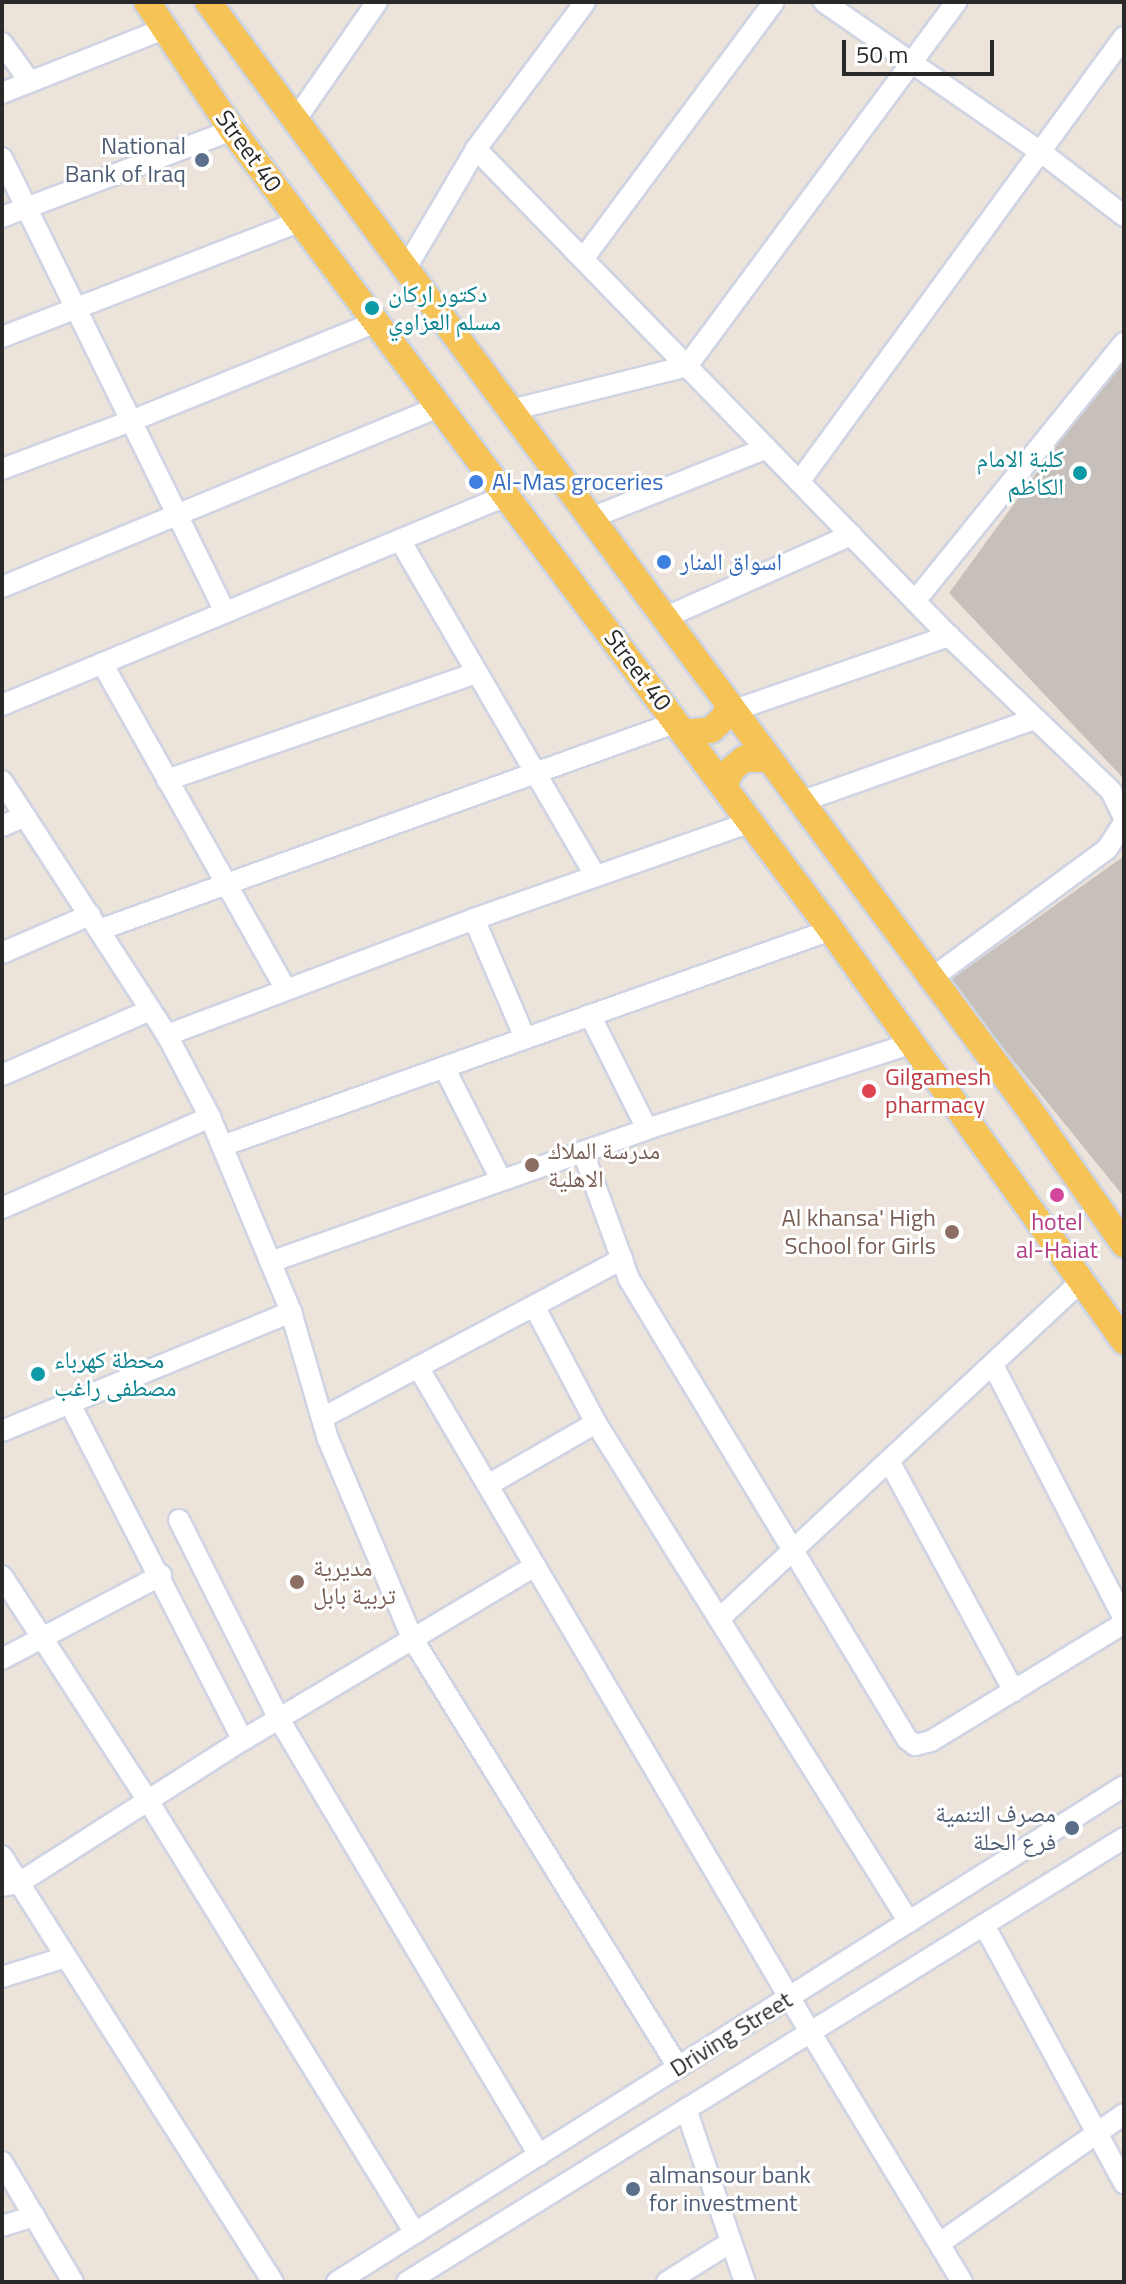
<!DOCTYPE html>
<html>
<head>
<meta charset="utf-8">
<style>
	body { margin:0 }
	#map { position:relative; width:1126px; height:2284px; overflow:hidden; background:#ece3da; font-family:"Titillium Web","Noto Naskh Arabic",sans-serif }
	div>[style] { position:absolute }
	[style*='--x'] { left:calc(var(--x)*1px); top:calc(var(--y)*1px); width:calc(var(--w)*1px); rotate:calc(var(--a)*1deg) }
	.building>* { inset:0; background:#c7c0ba }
	.roads { filter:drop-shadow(2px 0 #cfd4e2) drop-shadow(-2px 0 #cfd4e2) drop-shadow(0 2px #cfd4e2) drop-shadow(0 -2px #cfd4e2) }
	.minor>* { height:20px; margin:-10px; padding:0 10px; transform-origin:10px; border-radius:10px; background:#fff }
	.major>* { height:26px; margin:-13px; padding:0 13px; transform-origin:13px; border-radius:13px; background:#f5c356 }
	.dots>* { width:22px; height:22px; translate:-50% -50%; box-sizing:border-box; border:4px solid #fff; border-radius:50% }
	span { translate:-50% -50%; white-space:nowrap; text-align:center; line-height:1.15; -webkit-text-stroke:6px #fff; paint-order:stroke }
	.service-label { font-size:24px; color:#4e5e75 }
	.right { translate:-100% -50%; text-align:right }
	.left { translate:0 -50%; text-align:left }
	.street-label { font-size:24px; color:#292929 }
	.culture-label { font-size:24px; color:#0d838f }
	.shop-label { font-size:24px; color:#366cbe }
	.health-label { font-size:24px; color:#be3a42 }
	.education-label { font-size:24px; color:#785e54 }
	.hotel-label { font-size:24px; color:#b23c85 }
	.frame { position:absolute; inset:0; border:4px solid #292929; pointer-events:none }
	.scale { position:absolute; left:842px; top:40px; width:152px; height:36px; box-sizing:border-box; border:4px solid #292929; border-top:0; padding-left:10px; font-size:24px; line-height:28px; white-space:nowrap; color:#292929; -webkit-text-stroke:6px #fff; paint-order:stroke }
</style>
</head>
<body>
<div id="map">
	<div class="building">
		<i style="clip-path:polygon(1124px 353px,1124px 779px,949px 593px)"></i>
		<i style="clip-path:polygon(1124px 856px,1124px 1197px,949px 981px)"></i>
	</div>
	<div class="roads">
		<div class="minor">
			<i style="--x:824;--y:2;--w:264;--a:34.7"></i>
			<i style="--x:1041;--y:152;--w:105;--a:37.6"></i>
			<i style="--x:2;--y:43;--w:44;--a:54.2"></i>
			<i style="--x:2;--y:93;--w:176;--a:-21.6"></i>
			<i style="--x:296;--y:119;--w:142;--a:-55.3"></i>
			<i style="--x:476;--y:149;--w:679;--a:45.84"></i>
			<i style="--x:949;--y:636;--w:224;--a:43.7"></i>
			<i style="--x:1111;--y:791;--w:30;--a:64"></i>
			<i style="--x:2;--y:158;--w:506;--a:63.84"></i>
			<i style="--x:2;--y:217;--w:246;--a:-20.7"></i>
			<i style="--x:583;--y:259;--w:320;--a:-53.4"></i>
			<i style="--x:406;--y:268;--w:138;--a:-59.5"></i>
			<i style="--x:476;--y:149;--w:183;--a:-53.4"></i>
			<i style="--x:2;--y:337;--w:321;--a:-21.2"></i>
			<i style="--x:511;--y:410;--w:181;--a:-14"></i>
			<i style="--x:687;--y:366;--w:453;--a:-53.5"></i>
			<i style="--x:2;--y:469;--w:138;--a:-20.4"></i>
			<i style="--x:131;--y:421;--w:264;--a:-22"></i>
			<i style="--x:799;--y:482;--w:551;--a:-53.86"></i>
			<i style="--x:591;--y:518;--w:189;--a:-21.7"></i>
			<i style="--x:400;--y:540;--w:388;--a:59.8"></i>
			<i style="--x:2;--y:587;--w:472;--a:-22.4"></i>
			<i style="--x:915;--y:601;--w:332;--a:-51"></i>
			<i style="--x:664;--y:618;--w:205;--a:-23.9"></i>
			<i style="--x:102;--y:663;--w:374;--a:60.6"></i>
			<i style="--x:2;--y:705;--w:548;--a:-22.54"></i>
			<i style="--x:732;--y:711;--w:230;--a:-19.1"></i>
			<i style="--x:167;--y:780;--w:327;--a:-19.1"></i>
			<i style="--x:2;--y:781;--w:303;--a:57"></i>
			<i style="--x:167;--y:1035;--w:93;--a:62.3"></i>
			<i style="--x:210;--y:1117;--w:211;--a:67.4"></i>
			<i style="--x:291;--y:1312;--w:132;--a:73.8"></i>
			<i style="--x:328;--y:1439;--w:216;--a:67.1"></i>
			<i style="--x:412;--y:1638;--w:505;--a:58.2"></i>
			<i style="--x:800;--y:802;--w:248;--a:-19.5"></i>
			<i style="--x:2;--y:826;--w:25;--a:-23"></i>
			<i style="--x:474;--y:919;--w:129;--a:66.8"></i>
			<i style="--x:99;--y:930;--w:614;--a:-19.79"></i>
			<i style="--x:2;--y:953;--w:96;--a:-23.4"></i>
			<i style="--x:932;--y:978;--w:217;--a:-36.4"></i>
			<i style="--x:1107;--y:849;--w:31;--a:-57"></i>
			<i style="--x:590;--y:1015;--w:127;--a:63.4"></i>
			<i style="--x:167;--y:1035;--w:328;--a:-20.7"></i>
			<i style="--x:474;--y:919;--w:293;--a:-19.3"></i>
			<i style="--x:444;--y:1067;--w:127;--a:63.2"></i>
			<i style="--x:2;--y:1075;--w:162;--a:-23.7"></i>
			<i style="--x:222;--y:1146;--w:646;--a:-19.53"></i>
			<i style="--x:583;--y:1152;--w:135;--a:70.1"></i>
			<i style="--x:629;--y:1279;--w:537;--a:58.85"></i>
			<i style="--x:907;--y:1739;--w:10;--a:37"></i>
			<i style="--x:915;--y:1745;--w:16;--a:-14"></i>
			<i style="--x:931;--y:1741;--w:226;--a:-31.4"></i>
			<i style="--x:2;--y:1208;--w:227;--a:-23.6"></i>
			<i style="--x:270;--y:1262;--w:400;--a:-19.4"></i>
			<i style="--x:647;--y:1129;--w:276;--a:-17.9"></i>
			<i style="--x:534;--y:1306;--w:132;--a:62.1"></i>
			<i style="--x:596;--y:1423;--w:589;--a:57.9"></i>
			<i style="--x:993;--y:1365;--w:286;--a:62.7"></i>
			<i style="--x:418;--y:1367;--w:731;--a:59.51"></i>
			<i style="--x:789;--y:1997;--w:333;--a:58.7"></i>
			<i style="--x:69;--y:1402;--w:380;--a:62.8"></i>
			<i style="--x:322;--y:1418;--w:340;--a:-27.9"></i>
			<i style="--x:2;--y:1431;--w:313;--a:-22.4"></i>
			<i style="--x:889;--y:1461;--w:262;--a:61.5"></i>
			<i style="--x:488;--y:1485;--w:125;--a:-29.9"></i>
			<i style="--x:179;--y:1520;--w:223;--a:63.3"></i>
			<i style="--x:279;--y:1719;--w:508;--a:59.19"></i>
			<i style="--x:2;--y:1576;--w:266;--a:57"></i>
			<i style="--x:147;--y:1799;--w:510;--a:58.3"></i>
			<i style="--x:719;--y:1619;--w:497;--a:-43"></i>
			<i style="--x:2;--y:1659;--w:180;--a:-27.8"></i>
			<i style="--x:2;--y:1856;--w:505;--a:57.54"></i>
			<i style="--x:2;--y:1886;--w:17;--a:-10"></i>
			<i style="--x:19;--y:1883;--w:266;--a:-32.6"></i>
			<i style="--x:243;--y:1740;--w:340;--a:-30.8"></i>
			<i style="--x:984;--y:1925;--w:294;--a:61.5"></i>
			<i style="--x:2;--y:1977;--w:67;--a:-17.4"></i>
			<i style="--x:686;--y:2109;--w:183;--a:71.2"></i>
			<i style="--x:2;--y:2162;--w:139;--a:59.4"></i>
			<i style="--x:2;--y:2226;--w:34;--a:-17"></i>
			<i style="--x:940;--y:2243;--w:225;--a:-35"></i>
			<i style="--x:337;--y:2282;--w:930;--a:-32.22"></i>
			<i style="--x:407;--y:2282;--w:843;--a:-31.77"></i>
			<i style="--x:667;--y:2282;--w:75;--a:-32"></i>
		</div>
		<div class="major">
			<i style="--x:147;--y:2;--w:154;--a:56.4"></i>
			<i style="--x:232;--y:130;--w:999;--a:53.18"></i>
			<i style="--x:831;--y:930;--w:505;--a:54.52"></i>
			<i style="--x:208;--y:2;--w:1375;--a:53.43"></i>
			<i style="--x:1027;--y:1106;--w:169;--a:54.9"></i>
			<i style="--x:685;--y:733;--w:26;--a:-7"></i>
			<i style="--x:711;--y:730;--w:16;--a:-43"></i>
			<i style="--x:723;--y:719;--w:14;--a:-65"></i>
			<i style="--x:724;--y:785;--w:18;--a:-63"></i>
			<i style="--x:732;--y:769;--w:16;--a:-40"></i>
			<i style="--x:744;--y:759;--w:24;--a:0"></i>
		</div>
	</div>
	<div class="dots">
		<i style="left:202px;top:160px;background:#5c6f8a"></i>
		<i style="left:372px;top:308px;background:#0f9aa8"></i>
		<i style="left:1080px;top:473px;background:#0f9aa8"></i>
		<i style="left:476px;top:482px;background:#3f7fe0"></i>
		<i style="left:664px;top:562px;background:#3f7fe0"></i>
		<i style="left:869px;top:1091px;background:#e0444e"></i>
		<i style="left:532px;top:1165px;background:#8d6e63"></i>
		<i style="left:1057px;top:1195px;background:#d1479c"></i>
		<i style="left:952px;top:1232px;background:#8d6e63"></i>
		<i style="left:38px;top:1374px;background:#0f9aa8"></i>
		<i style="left:297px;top:1582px;background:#8d6e63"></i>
		<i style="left:1072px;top:1828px;background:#5c6f8a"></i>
		<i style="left:633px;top:2189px;background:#5c6f8a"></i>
	</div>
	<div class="service-label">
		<span class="right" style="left:186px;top:160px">National<br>Bank of Iraq</span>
		<span class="right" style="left:1056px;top:1828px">مصرف التنمية<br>فرع الحلة</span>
		<span class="left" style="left:649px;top:2189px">almansour bank<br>for investment</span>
	</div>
	<div class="street-label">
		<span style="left:249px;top:151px;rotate:54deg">Street 40</span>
		<span style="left:638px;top:670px;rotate:53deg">Street 40</span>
		<span style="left:731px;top:2034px;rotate:-32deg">Driving Street</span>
	</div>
	<div class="culture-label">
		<span class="left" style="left:388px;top:308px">دكتور اركان<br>مسلم العزاوي</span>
		<span class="right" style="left:1064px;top:473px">كلية الامام<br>الكاظم</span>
		<span class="left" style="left:54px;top:1374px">محطة كهرباء<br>مصطفى راغب</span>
	</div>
	<div class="shop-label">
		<span class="left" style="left:492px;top:482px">Al-Mas groceries</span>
		<span class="left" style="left:680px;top:562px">اسواق المنار</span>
	</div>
	<div class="health-label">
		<span class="left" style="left:885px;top:1091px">Gilgamesh<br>pharmacy</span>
	</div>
	<div class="education-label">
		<span class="left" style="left:548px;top:1165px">مدرسة الملاك<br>الاهلية</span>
		<span class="right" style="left:936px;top:1232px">Al khansa' High<br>School for Girls</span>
		<span class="left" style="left:313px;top:1582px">مديرية<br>تربية بابل</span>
	</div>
	<div class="hotel-label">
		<span style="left:1057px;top:1236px">hotel<br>al-Haiat</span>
	</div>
	<div class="frame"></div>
	<div class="scale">50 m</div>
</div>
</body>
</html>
